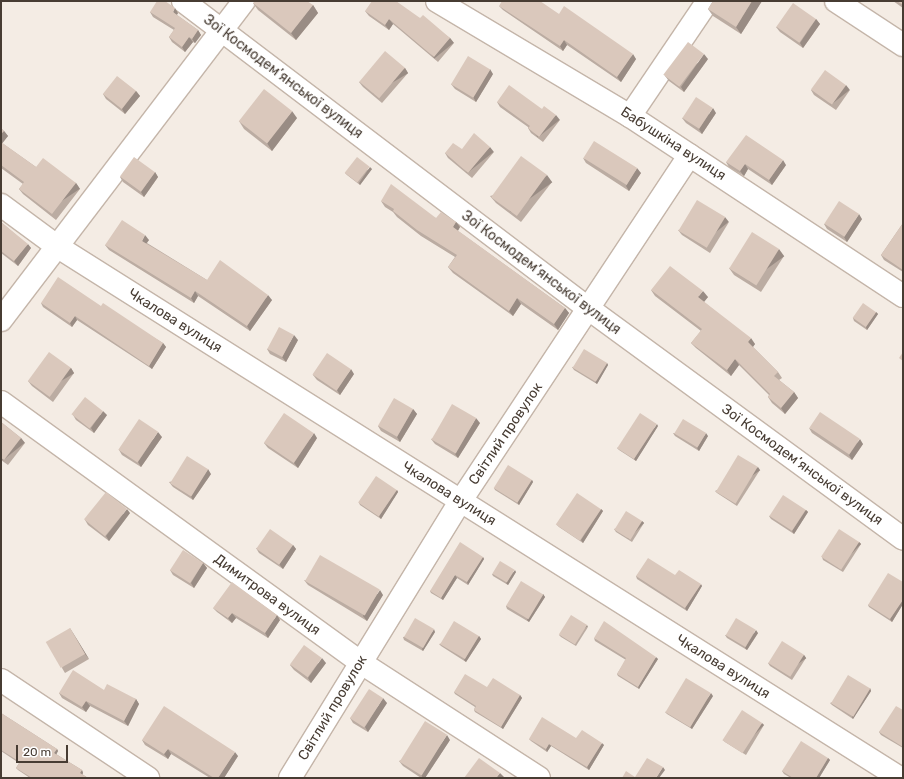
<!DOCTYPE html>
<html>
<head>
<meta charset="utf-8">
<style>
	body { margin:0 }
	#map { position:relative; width:904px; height:779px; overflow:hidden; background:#f4ece4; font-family:Rubik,sans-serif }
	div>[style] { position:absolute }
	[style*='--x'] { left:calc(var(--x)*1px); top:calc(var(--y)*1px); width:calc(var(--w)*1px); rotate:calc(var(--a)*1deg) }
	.roads { filter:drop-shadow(1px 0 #c4b5a9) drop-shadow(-1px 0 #c4b5a9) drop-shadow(0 1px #c4b5a9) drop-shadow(0 -1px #c4b5a9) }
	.minor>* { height:22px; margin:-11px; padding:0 11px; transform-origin:11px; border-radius:11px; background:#fff }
	.wall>* { inset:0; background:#bbaca2 }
	.shaded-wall>* { inset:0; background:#998c84; transform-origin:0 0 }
	.building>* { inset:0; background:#dac8bc; transform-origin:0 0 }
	span { translate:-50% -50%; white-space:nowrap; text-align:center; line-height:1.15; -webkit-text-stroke:3px #fff; paint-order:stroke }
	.street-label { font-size:14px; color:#473c33 }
	.frame { position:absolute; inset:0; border:2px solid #473c33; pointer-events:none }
	.scale { position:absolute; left:16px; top:745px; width:52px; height:18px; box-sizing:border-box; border:2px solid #473c33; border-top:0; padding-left:5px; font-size:12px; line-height:14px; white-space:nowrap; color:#473c33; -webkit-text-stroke:3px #fff; paint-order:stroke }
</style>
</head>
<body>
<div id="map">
	<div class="roads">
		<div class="minor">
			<i style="--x:183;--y:1;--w:510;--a:37.18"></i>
			<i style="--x:589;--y:309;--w:389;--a:36.2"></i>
			<i style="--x:437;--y:1;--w:225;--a:30.8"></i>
			<i style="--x:630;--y:116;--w:327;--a:33.4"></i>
			<i style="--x:836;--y:1;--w:80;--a:33.3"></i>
			<i style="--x:630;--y:116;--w:139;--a:-55.9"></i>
			<i style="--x:1;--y:205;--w:71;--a:36.4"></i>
			<i style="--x:58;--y:247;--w:995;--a:32.24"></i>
			<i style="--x:1;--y:320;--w:401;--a:-52.7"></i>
			<i style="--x:1;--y:402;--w:443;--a:35.9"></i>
			<i style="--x:360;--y:662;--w:213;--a:32.9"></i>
			<i style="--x:1;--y:680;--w:177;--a:33.7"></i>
			<i style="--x:290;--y:778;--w:324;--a:-58.4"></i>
			<i style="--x:460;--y:502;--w:416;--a:-56.5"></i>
		</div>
	</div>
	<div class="wall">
		<i style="clip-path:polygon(713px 1px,762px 1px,741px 34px,713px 16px,708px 9px)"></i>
		<i style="clip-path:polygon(893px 1px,903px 1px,903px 8px)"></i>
		<i style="clip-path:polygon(253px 3px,313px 5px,318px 13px,296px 40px,258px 10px)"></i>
		<i style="clip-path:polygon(499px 6px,559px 14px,636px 59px,621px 82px,567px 45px,563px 51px,503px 10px)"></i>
		<i style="clip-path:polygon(365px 11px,420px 18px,450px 38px,454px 43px,438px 62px,393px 24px,389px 30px,369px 16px)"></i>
		<i style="clip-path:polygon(150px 12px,178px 13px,177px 15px,198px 30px,201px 35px,195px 43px,193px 42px,185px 52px,172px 42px,169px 37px,174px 30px,153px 17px)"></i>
		<i style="clip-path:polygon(816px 19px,820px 24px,803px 48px,780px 32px,776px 27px)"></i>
		<i style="clip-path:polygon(708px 59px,684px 92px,669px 81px,665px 76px)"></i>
		<i style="clip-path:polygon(405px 68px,408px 73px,382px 103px,363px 87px,359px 82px)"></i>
		<i style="clip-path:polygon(493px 74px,476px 102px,455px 89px,451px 84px)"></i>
		<i style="clip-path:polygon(811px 90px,850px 90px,836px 110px,814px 95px)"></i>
		<i style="clip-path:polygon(136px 91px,140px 96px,125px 114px,106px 99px,103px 94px)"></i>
		<i style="clip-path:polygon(497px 102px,542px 109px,560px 120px,543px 142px,531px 133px,528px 128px,528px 127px,500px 107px)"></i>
		<i style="clip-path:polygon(716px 113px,702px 134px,686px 123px,682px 118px)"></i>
		<i style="clip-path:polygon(297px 118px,272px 151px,244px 129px,239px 121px)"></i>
		<i style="clip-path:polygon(1px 128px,4px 131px,8px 136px,2px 143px,36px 167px,76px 183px,80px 189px,56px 220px,23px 194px,19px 189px,23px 184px,1px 168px)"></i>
		<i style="clip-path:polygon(462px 149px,494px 152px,472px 178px,448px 158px,445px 153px)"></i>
		<i style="clip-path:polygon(583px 158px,641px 173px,629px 191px,586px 163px)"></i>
		<i style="clip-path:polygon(726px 162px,786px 165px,772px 185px,748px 169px,744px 176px,729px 167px)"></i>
		<i style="clip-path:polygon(372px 169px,360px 185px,347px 175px,345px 173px)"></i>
		<i style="clip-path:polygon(155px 172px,158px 177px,144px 197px,123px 182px,120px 177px)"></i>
		<i style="clip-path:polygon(552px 182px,521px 222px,496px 203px,490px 196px)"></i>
		<i style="clip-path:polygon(381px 201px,436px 218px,456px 222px,460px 227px,458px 231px,565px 308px,569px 313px,558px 330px,521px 304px,513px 316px,453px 273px,448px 267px,455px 257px,421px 236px,397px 217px,393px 212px,385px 207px)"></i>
		<i style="clip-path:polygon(862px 219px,847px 242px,827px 229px,824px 224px)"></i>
		<i style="clip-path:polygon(1px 222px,31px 248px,18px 266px,1px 253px)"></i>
		<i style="clip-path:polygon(729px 222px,710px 253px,682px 235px,678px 230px)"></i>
		<i style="clip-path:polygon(903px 223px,903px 272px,884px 260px,881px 255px)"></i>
		<i style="clip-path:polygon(149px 240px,147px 243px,207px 280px,272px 300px,250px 331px,198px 296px,194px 303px,109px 250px,105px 245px)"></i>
		<i style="clip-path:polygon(784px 256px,761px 292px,734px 275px,729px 268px)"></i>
		<i style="clip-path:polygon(651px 290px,708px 297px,704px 302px,755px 344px,753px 347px,778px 372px,782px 378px,779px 380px,794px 392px,798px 398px,785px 414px,772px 403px,768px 397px,769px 395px,739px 365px,731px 376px,696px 348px,691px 343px,701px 331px,655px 296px)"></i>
		<i style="clip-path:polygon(41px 303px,101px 306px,163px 343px,166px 347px,152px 369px,77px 320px,72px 327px,43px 307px)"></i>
		<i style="clip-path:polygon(876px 312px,878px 314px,867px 330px,854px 321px,853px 318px)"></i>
		<i style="clip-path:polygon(298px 340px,286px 362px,270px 354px,267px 349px)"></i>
		<i style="clip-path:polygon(607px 363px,608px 365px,597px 384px,574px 370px,572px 367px)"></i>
		<i style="clip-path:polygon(71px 368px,74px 373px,53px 402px,32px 386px,28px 381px)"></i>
		<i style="clip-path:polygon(354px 374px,340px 395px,317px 380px,313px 375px)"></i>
		<i style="clip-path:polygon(413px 409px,417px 414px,400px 442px,381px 431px,378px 426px)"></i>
		<i style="clip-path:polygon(73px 415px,107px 415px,94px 433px,76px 420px)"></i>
		<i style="clip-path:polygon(1px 422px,21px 438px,25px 443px,8px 465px,1px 460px)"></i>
		<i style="clip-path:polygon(480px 423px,458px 458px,435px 444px,431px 439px)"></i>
		<i style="clip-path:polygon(658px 426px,636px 461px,619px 450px,617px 448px)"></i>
		<i style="clip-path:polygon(809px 428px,863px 444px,852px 460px,812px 433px)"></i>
		<i style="clip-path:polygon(673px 433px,708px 436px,699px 451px,675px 436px)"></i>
		<i style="clip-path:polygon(162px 437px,141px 467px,122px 455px,119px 450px)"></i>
		<i style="clip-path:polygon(317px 438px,298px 468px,268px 448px,264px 443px)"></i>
		<i style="clip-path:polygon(760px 470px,737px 506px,717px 493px,715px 491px)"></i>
		<i style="clip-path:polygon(211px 474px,193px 500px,173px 487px,169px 482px)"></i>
		<i style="clip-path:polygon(532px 480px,533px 482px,519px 505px,495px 490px,494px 488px)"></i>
		<i style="clip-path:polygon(397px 490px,398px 492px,381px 519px,360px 505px,359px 503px)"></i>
		<i style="clip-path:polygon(601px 509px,603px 511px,583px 543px,559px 527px,557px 525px)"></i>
		<i style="clip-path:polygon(806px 510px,808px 512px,794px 534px,771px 519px,769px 516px)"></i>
		<i style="clip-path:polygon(130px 513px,109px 541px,88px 525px,85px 520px)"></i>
		<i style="clip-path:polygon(642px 521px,644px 523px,632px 542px,616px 532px,614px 529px)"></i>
		<i style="clip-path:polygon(859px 542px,861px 544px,843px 572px,823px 560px,822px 557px)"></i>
		<i style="clip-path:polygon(293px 545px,296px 549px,283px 569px,259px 553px,256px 548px)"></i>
		<i style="clip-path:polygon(483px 557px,484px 559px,468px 585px,457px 578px,443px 600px,431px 593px,430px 591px)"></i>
		<i style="clip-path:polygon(203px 563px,207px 568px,194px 588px,173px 575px,170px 570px)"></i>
		<i style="clip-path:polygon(516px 572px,508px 585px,493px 576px,492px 574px)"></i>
		<i style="clip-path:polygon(675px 575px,702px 586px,687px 611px,637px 579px,636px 576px)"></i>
		<i style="clip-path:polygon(304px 580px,383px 595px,367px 621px,308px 585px)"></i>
		<i style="clip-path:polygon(903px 582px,903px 604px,892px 622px,869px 607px,868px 605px)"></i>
		<i style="clip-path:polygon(543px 594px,545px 597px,529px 622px,507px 609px,506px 606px)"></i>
		<i style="clip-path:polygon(213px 608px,280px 620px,268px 638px,236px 618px,232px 623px,217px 612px)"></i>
		<i style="clip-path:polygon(588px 627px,576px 646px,561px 637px,559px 635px)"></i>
		<i style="clip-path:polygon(70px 628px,89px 659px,65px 673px,62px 668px)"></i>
		<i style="clip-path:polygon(435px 632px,423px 651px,404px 640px,403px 637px)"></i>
		<i style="clip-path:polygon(758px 633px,747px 650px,727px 638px,725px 635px)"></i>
		<i style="clip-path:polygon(479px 636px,481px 639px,466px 662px,441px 646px,439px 644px)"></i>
		<i style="clip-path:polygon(594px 638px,658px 659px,639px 689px,618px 676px,617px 674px,626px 660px,595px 641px)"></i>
		<i style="clip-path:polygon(804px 655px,806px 658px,792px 680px,770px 666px,768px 663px)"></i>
		<i style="clip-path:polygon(326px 663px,311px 683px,294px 670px,290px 665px)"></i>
		<i style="clip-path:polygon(487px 687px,520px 695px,522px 698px,503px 729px,475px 712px,474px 710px,475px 707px,455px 694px,454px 692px)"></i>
		<i style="clip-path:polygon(870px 688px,871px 691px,853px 719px,832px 705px,830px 703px)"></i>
		<i style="clip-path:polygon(104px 690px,136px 699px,139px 704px,128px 726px,90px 706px,86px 712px,62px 698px,59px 693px)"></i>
		<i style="clip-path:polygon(713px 696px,692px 729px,667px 714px,665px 712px)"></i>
		<i style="clip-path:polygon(387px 703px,368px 732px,353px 723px,350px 718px)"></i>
		<i style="clip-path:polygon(903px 710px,903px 748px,881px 735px,879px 732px)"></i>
		<i style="clip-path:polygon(1px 713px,57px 749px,58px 751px,56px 754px,82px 770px,83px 773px,82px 774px,88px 778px,30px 778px,18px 770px,16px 768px,19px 763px,1px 751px)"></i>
		<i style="clip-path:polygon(764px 725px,746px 755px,725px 742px,723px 740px)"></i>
		<i style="clip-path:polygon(576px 738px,604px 745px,589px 770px,551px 746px,547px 752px,531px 741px,529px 739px)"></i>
		<i style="clip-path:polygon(142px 740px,238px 756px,224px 778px,210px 778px,171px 754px,168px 759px,145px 745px)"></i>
		<i style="clip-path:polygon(450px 740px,425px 778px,421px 778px,403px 766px,399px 761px)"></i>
		<i style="clip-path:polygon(828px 758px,830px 760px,819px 778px,791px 778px,784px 774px,782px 771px)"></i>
	</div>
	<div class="shaded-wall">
		<i style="clip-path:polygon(752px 1px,762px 1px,741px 34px,736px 27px)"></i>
		<i style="clip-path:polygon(313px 5px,318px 13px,296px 40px,291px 33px)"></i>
		<i style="clip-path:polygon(175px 8px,178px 13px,176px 16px,173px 12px)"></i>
		<i style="clip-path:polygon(389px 19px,393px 24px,389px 30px,385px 25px)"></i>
		<i style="clip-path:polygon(816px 19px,820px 24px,803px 48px,800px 43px)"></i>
		<i style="clip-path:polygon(198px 30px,201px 35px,195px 43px,192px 39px)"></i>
		<i style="clip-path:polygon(189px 37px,193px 42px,185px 52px,182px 47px)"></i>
		<i style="left:450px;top:38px;width:6px;height:25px;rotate:51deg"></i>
		<i style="clip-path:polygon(564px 40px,567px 45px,563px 51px,560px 46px)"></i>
		<i style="clip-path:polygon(633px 54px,636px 59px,621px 82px,617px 77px)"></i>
		<i style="clip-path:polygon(704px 54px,708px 59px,684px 92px,681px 87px)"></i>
		<i style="left:405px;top:68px;width:6px;height:40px;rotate:59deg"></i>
		<i style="clip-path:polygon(490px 69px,493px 74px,476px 102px,473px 97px)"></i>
		<i style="left:846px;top:85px;width:6px;height:24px;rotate:51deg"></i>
		<i style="clip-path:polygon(136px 91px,140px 96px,125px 114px,122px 109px)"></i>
		<i style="clip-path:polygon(713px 108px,716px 113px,702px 134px,699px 129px)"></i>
		<i style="clip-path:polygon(292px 111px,297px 118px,272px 151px,267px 143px)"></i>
		<i style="left:556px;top:115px;width:6px;height:28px;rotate:51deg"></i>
		<i style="clip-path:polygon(4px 131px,8px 136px,1px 145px,1px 134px)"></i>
		<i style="left:490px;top:147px;width:6px;height:34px;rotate:51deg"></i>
		<i style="clip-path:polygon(783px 160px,786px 165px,772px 185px,769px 180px)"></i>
		<i style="clip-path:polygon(745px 164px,748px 169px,744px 176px,740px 171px)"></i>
		<i style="clip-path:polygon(370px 167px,372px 169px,360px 185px,359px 183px)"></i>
		<i style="clip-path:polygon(637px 168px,641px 173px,629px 191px,626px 186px)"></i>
		<i style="clip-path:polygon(155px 172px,158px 177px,144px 197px,141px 192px)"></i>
		<i style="left:547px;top:175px;width:9px;height:51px;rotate:54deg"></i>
		<i style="left:76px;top:183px;width:7px;height:39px;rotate:56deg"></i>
		<i style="clip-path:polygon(859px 214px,862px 219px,847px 242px,844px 237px)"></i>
		<i style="left:725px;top:217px;width:6px;height:36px;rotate:51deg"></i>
		<i style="clip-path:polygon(456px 222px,460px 227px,457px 232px,453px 227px)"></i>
		<i style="clip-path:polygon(145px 235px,149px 240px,145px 245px,142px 241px)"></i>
		<i style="clip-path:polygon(28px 244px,31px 248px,18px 266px,14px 261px)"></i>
		<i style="left:779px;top:249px;width:9px;height:43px;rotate:54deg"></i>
		<i style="clip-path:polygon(195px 291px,198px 296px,194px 303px,191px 298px)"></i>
		<i style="clip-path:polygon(703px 291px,708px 297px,703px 303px,698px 297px)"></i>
		<i style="clip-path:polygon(268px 295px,272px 300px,250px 331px,247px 326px)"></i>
		<i style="clip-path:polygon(517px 298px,521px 304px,513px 316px,509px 311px)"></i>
		<i style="clip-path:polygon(565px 308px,569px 313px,558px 330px,554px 324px)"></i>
		<i style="clip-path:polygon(876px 312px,878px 314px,867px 330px,866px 327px)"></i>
		<i style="clip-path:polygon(75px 316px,77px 320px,72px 327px,70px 323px)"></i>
		<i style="clip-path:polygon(294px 335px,298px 340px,286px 362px,282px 357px)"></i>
		<i style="clip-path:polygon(751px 338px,755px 344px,752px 348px,748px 342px)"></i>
		<i style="clip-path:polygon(163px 343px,166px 347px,152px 369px,149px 366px)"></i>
		<i style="clip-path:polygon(735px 359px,739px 365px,731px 376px,727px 370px)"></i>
		<i style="clip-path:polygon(607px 363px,608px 365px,597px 384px,595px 382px)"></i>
		<i style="left:71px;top:368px;width:6px;height:36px;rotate:59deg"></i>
		<i style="clip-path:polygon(351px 369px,354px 374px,340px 395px,337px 390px)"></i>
		<i style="clip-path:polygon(794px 392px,798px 398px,785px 414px,781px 408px)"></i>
		<i style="clip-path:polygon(413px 409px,417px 414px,400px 442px,397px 437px)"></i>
		<i style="clip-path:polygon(103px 411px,107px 415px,94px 433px,91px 428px)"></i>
		<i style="clip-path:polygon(476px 418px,480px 423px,458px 458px,455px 454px)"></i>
		<i style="clip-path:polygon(657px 424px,658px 426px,636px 461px,634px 459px)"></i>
		<i style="clip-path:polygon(158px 432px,162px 437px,141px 467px,138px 462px)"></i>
		<i style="clip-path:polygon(314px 433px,317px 438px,298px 468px,294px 463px)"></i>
		<i style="clip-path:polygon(706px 433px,708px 436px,699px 451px,697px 448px)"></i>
		<i style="left:21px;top:438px;width:6px;height:28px;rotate:51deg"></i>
		<i style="clip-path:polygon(860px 439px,863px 444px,852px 460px,849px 455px)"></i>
		<i style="left:758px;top:467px;width:4px;height:43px;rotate:56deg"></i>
		<i style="clip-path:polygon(208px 469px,211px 474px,193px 500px,190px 495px)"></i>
		<i style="clip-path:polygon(532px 480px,533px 482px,519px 505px,517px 502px)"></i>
		<i style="clip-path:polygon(397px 490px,398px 492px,381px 519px,379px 516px)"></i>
		<i style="clip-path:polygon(127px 509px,130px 513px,109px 541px,106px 536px)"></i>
		<i style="clip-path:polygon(601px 509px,603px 511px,583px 543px,581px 540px)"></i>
		<i style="clip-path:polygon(806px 510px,808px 512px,794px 534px,792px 531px)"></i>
		<i style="left:642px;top:521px;width:3px;height:22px;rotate:45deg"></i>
		<i style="left:859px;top:542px;width:3px;height:33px;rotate:45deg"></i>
		<i style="clip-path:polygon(293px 545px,296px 549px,283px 569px,279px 564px)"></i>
		<i style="clip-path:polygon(483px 557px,484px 559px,468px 585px,467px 582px)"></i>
		<i style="clip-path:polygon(203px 563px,207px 568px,194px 588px,191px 583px)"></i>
		<i style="clip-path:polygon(515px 570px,516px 572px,508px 585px,506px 583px)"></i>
		<i style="clip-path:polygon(455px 575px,457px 578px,443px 600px,441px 598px)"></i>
		<i style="clip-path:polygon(701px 584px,702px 586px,687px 611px,685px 608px)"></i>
		<i style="clip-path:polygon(380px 590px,383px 595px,367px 621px,363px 616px)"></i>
		<i style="clip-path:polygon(543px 594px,545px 597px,529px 622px,527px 620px)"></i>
		<i style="clip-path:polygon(903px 599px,903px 604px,892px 622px,890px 619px)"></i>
		<i style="clip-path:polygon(232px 613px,236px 618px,232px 623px,228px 618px)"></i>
		<i style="clip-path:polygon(277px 615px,280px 620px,268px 638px,265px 633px)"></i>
		<i style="left:587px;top:625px;width:2px;height:22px;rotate:63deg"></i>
		<i style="clip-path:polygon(70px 628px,73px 633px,89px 659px,85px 654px)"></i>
		<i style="clip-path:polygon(434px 629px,435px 632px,423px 651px,422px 649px)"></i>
		<i style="clip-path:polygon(756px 630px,758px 633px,747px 650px,745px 648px)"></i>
		<i style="clip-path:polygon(479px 636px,481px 639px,466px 662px,464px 660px)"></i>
		<i style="left:804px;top:655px;width:4px;height:26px;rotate:56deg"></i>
		<i style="clip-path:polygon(656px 657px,658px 659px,639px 689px,638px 687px)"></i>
		<i style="clip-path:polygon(322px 658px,326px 663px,311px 683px,308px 678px)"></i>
		<i style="clip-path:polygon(870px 688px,871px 691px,853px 719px,852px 717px)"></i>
		<i style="clip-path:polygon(711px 693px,713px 696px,692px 729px,690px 727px)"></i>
		<i style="clip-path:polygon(520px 695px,522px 698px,503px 729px,501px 727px)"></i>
		<i style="clip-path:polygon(383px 698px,387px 703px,368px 732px,365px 727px)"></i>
		<i style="clip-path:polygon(136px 699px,139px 704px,128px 726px,124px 721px)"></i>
		<i style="clip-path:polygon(86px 701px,90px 706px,86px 712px,82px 707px)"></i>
		<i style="left:762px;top:723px;width:3px;height:35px;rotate:45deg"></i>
		<i style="clip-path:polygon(447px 735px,450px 740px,425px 778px,423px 778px,421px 775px)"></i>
		<i style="clip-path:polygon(602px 743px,604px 745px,589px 770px,587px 767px)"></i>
		<i style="clip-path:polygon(549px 744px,551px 746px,547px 752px,546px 749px)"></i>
		<i style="clip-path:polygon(57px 749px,58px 751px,56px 755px,54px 753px)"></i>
		<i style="clip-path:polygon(168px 749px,171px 754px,168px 759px,164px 754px)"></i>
		<i style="clip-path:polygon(235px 752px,238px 756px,224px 778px,218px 778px)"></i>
		<i style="clip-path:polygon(828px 758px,830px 760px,819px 778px,816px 778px)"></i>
		<i style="clip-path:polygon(663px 767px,665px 770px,659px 778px,656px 778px)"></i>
		<i style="clip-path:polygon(82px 770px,83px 773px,82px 775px,80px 773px)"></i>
		<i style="clip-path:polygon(500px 773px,504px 777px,503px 778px,496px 778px)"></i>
	</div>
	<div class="building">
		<i style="clip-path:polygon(157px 1px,165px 1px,175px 8px,173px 12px,198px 30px,192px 39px,189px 37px,182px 47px,169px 37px,175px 28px,150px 12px)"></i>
		<i style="clip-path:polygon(255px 1px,307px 1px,313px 5px,291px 33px,253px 3px)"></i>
		<i style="clip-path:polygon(372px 1px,396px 1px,420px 18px,423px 15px,450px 38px,434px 57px,389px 19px,385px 25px,365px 11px)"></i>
		<i style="clip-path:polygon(502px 1px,540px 1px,559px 14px,564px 6px,633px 54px,617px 77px,564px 40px,560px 46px,499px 6px)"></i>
		<i style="clip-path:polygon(713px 1px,752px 1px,736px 27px,708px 9px)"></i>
		<i style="clip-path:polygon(897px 1px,903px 1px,903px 5px)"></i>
		<i style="left:793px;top:3px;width:28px;height:29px;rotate:35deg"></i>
		<i style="left:688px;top:42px;width:20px;height:41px;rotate:37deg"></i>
		<i style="left:385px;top:51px;width:26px;height:40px;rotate:40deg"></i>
		<i style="left:468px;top:56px;width:26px;height:33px;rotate:31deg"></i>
		<i style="left:825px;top:70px;width:26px;height:24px;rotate:36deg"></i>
		<i style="left:117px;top:76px;width:24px;height:23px;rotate:38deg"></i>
		<i style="clip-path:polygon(509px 85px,542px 109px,544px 106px,556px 115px,539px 137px,528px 128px,530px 126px,497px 102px)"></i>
		<i style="left:264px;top:89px;width:36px;height:41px;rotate:38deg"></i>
		<i style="left:696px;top:97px;width:20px;height:25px;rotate:33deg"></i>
		<i style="clip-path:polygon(1px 128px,4px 131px,1px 134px)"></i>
		<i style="clip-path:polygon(474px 133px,490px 147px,468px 173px,445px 153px,453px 143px,462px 149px)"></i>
		<i style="clip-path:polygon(746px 135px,783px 160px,769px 180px,745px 164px,740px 171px,726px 162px)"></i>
		<i style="left:594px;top:141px;width:51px;height:20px;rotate:32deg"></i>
		<i style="clip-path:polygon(1px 142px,36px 167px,43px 158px,76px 183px,52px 214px,19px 189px,24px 182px,1px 165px)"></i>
		<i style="left:521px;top:156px;width:32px;height:51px;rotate:36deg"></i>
		<i style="left:134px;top:157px;width:26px;height:24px;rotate:36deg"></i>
		<i style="left:357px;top:157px;width:16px;height:20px;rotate:38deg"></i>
		<i style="clip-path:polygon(391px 184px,436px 218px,441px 212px,456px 222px,453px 227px,565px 308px,554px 324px,517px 298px,509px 311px,448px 267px,457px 255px,417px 230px,393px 211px,394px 209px,381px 201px)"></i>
		<i style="left:697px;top:200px;width:33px;height:36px;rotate:31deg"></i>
		<i style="left:839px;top:201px;width:24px;height:27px;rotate:33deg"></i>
		<i style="clip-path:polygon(122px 220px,145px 235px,142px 241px,207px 280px,220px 260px,268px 295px,247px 326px,195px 291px,191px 298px,105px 245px)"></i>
		<i style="clip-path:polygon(1px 222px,28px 244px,14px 261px,1px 251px)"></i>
		<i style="clip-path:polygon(903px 223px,903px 270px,881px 255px)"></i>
		<i style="left:752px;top:232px;width:32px;height:43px;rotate:32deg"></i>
		<i style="clip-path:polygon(670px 266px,703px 291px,698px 297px,751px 338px,748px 342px,778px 372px,774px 376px,794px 392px,781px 408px,768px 397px,770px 394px,735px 359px,727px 370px,691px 343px,702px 329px,651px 290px)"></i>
		<i style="clip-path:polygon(58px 277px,101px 306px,103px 303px,163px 343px,149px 366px,75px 316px,70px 323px,41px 303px)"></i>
		<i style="left:863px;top:303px;width:16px;height:18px;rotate:35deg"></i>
		<i style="left:279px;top:327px;width:17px;height:25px;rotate:28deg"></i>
		<i style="left:584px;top:349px;width:27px;height:22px;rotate:31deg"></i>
		<i style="left:49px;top:352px;width:27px;height:36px;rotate:36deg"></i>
		<i style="clip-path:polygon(903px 352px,903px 361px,899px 358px)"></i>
		<i style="left:327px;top:353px;width:29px;height:26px;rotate:34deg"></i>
		<i style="left:85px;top:397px;width:23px;height:22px;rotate:38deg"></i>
		<i style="left:394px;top:398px;width:22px;height:32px;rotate:30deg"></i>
		<i style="left:452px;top:404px;width:28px;height:41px;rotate:30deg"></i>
		<i style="left:820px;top:412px;width:48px;height:19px;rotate:34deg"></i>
		<i style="left:284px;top:413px;width:36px;height:36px;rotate:34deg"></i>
		<i style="left:640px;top:413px;width:20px;height:42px;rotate:33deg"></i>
		<i style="left:139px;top:419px;width:23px;height:37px;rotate:34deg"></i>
		<i style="left:683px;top:419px;width:27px;height:17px;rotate:31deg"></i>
		<i style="clip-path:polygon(1px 422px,21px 438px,4px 460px,1px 458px)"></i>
		<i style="left:738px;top:455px;width:23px;height:43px;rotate:31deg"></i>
		<i style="left:187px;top:456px;width:25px;height:32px;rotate:32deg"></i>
		<i style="left:508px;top:465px;width:28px;height:27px;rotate:32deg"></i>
		<i style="left:376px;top:476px;width:25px;height:32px;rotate:34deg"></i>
		<i style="left:106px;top:492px;width:27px;height:35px;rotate:39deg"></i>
		<i style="left:577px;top:493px;width:29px;height:38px;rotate:34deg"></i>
		<i style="left:783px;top:495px;width:27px;height:25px;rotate:33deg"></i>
		<i style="left:626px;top:511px;width:19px;height:22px;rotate:32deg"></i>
		<i style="left:270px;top:529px;width:28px;height:24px;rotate:35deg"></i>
		<i style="left:839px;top:529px;width:24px;height:33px;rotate:33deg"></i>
		<i style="clip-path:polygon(460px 542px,483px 557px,467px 582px,455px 575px,441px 598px,430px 591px)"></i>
		<i style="left:183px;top:550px;width:24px;height:24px;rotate:33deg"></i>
		<i style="left:320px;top:555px;width:69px;height:30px;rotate:30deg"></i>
		<i style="clip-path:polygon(648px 558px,675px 575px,679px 570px,701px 584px,685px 608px,636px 576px)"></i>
		<i style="left:500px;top:561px;width:17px;height:15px;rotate:31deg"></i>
		<i style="clip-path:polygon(888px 573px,903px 582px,903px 600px,890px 619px,868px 605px)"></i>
		<i style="left:521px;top:581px;width:26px;height:29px;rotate:31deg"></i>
		<i style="clip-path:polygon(232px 582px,277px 615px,265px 633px,232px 613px,228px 618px,213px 608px)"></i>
		<i style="left:571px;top:615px;width:19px;height:23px;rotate:32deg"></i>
		<i style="left:415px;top:618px;width:22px;height:22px;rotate:30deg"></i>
		<i style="left:736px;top:618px;width:23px;height:20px;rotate:31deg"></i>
		<i style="left:454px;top:621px;width:29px;height:27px;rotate:31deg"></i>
		<i style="clip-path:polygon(604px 621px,656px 657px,638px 687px,617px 674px,626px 658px,594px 638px)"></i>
		<i style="left:70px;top:628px;width:30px;height:28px;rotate:60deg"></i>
		<i style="left:782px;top:641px;width:26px;height:26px;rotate:32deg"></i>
		<i style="left:304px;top:645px;width:22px;height:24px;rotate:36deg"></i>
		<i style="clip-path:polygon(73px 670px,104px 690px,107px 684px,136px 699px,124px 721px,86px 701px,82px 707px,59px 693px)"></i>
		<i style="clip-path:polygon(465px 674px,487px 687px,493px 678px,520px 695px,501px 727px,474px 710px,476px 706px,454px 692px)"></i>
		<i style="left:848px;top:675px;width:26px;height:33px;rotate:31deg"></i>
		<i style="left:686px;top:678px;width:29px;height:40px;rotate:31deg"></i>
		<i style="left:369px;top:689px;width:17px;height:35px;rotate:33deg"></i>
		<i style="clip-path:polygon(164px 706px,235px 752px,218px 778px,214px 778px,168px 749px,164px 754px,142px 740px)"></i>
		<i style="clip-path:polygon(896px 706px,903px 710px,903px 747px,879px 732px)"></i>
		<i style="left:742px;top:710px;width:24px;height:36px;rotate:33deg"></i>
		<i style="clip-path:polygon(1px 713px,57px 749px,54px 753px,82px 770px,80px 773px,88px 778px,32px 778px,16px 768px,20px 762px,1px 750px)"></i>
		<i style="clip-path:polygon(542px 717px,576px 738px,582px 730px,602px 743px,587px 767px,549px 744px,546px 749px,529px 739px)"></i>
		<i style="left:425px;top:721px;width:26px;height:48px;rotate:32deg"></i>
		<i style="clip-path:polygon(801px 741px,828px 758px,816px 778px,793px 778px,782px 771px)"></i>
		<i style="clip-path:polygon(479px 758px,500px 773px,496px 778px,464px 778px)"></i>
		<i style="clip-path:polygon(647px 758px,663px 767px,656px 778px,622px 778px,626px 771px,635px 777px)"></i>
	</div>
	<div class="street-label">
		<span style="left:283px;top:77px;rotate:37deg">Зої Космодем’янської вулиця</span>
		<span style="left:673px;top:144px;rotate:33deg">Бабушкіна вулиця</span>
		<span style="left:541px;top:273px;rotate:37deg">Зої Космодем’янської вулиця</span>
		<span style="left:175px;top:321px;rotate:32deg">Чкалова вулиця</span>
		<span style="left:506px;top:434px;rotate:-56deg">Світлий провулок</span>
		<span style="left:802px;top:465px;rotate:36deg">Зої Космодем’янської вулиця</span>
		<span style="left:449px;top:494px;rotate:32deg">Чкалова вулиця</span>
		<span style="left:267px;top:595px;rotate:36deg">Димитрова вулиця</span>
		<span style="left:723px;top:667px;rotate:32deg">Чкалова вулиця</span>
		<span style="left:333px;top:708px;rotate:-59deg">Світлий провулок</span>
	</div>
	<div class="frame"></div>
	<div class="scale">20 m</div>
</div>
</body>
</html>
